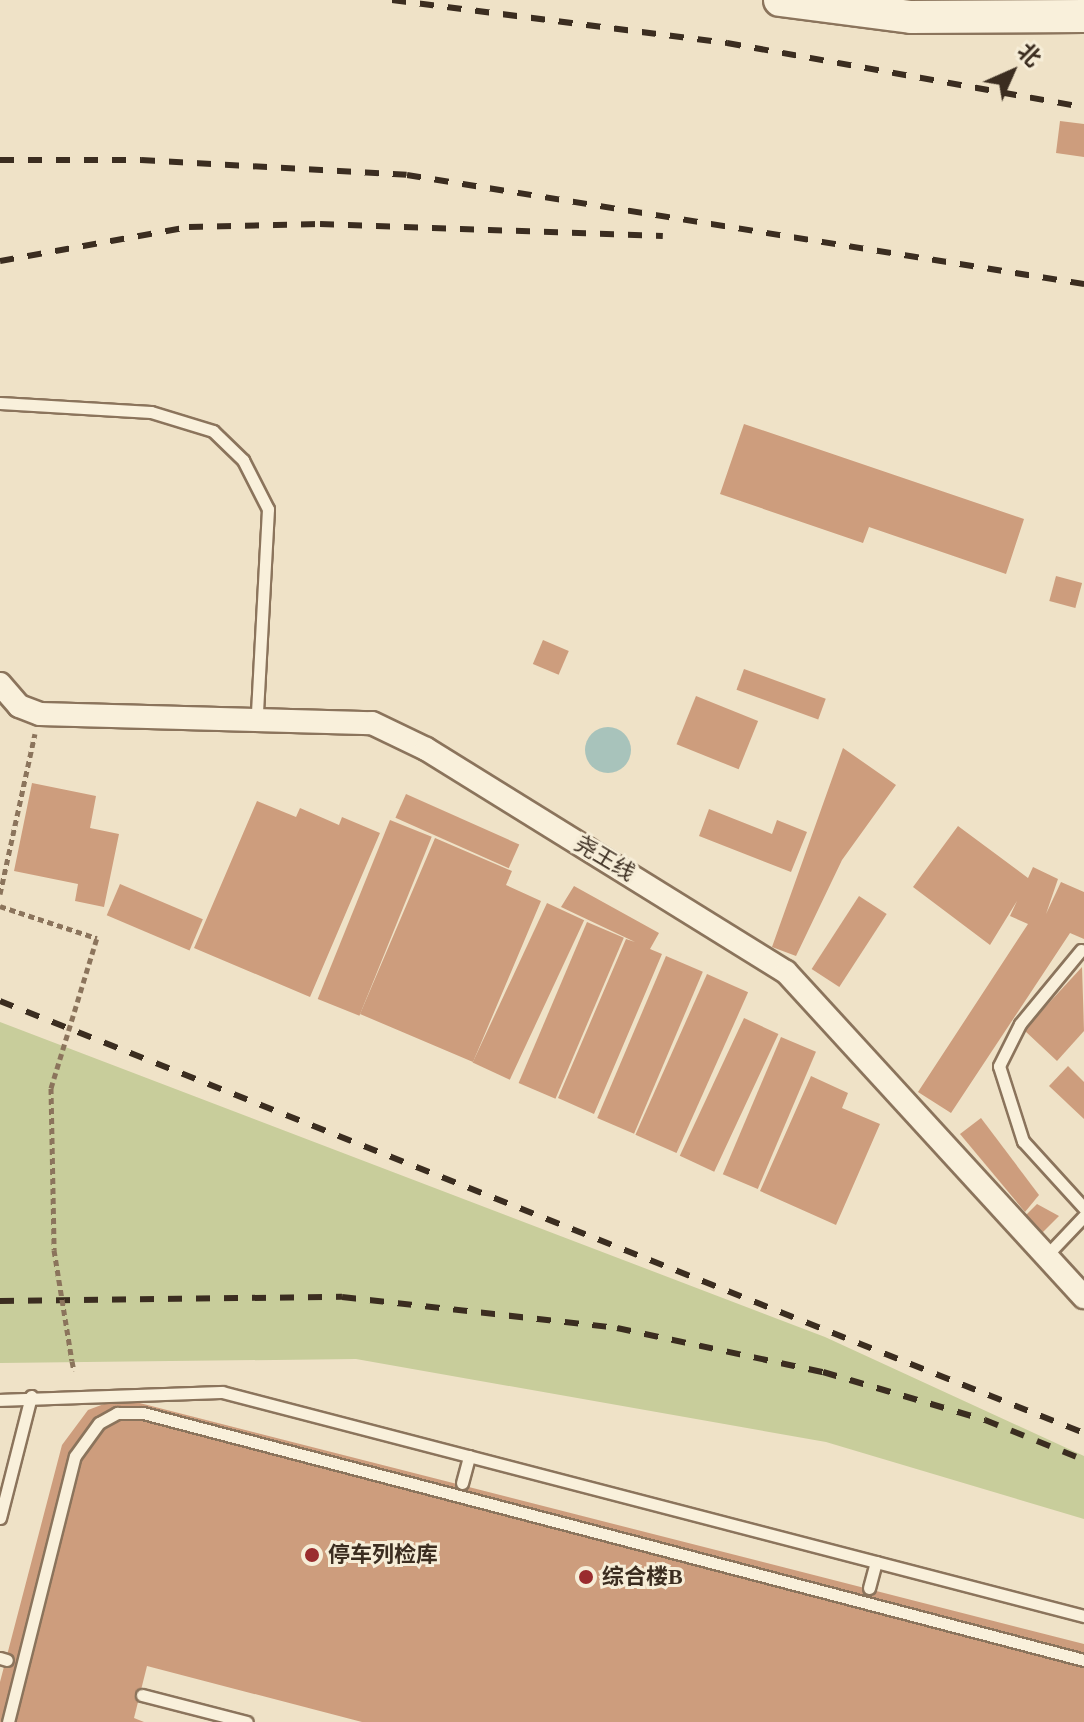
<!DOCTYPE html>
<html>
<head>
<meta charset="utf-8">
<style>
	body { margin:0 }
	#map { position:relative; width:1084px; height:1722px; overflow:hidden; background:#efe2c7; font-family:"Times New Roman","Noto Sans SC",serif }
	div>[style] { position:absolute }
	[style*='--x'] { left:calc(var(--x)*1px); top:calc(var(--y)*1px); width:calc(var(--w)*1px); rotate:calc(var(--a)*1deg) }
	.green>* { inset:0; background:#c8cd9b }
	.water>* { inset:0; background:#a8c3bb }
	.round { border-radius:50% }
	.building>* { inset:0; background:#cd9d7d; transform-origin:0 0 }
	.path>* { height:5px; margin-top:-2.5px; transform-origin:0; background:repeating-linear-gradient(90deg,#8b745c 0 6px,transparent 0 10px) }
	.roads { filter:drop-shadow(2px 0 #8b745c) drop-shadow(-2px 0 #8b745c) drop-shadow(0 2px #8b745c) drop-shadow(0 -2px #8b745c) }
	.lane>* { height:11px; margin:-5.5px; padding:0 5.5px; transform-origin:5.5px; border-radius:5.5px; background:#f9f0db }
	.street>* { height:22px; margin:-11px; padding:0 11px; transform-origin:11px; border-radius:11px; background:#f9f0db }
	.secondary>* { height:32px; margin:-16px; padding:0 16px; transform-origin:16px; border-radius:16px; background:#f9f0db }
	.rail>* { height:6px; margin-top:-3px; transform-origin:0; background:repeating-linear-gradient(90deg,#3b2d20 0 14px,transparent 0 28px) }
	.path-bridge>* { height:5px; margin-top:-2.5px; transform-origin:0; background:repeating-linear-gradient(90deg,#8b745c 0 6px,transparent 0 10px) }
	.bridges { filter:drop-shadow(2px 0 #8b745c) drop-shadow(-2px 0 #8b745c) drop-shadow(0 2px #8b745c) drop-shadow(0 -2px #8b745c) }
	.lane-bridge>* { height:11px; margin:-5.5px; padding:0 5.5px; transform-origin:5.5px; border-radius:5.5px; background:#f9f0db }
	.dots>* { width:22px; height:22px; translate:-50% -50%; box-sizing:border-box; border:4px solid #f6edd7; border-radius:50% }
	span { translate:-50% -50%; white-space:nowrap; text-align:center; line-height:1.15; -webkit-text-stroke:6px #f6edd7; paint-order:stroke }
	.street-label { font-size:22px; color:#3b2d20 }
	.poi-label { font-size:22px; color:#3b2d20; font-weight:700 }
	.left { translate:0 -50%; text-align:left }
	.north { position:absolute; left:972px; top:32px; width:80px; height:80px; -webkit-text-stroke:6px #f6edd7; paint-order:stroke; rotate:45deg; font-size:22px; font-weight:700; line-height:32px; text-align:center; color:#3b2d20 }
	.north::after { content:''; display:block; margin:auto; width:28px; height:36px; background:#3b2d20; clip-path:polygon(50% 0,100% 100%,50% 72%,0 100%) }
</style>
</head>
<body>
<div id="map">
	<div class="green">
		<i style="clip-path:polygon(0 1022px,825px 1337px,1084px 1456px,1084px 1519px,826px 1442px,356px 1359px,0 1363px)"></i>
	</div>
	<div class="water">
		<i class="round" style="left:585px;top:727px;width:46px;height:46px"></i>
	</div>
	<div class="building">
		<i style="clip-path:polygon(1060px 121px,1084px 124px,1084px 157px,1056px 153px)"></i>
		<i style="clip-path:polygon(744px 424px,1024px 519px,1006px 574px,869px 527px,863px 543px,720px 494px)"></i>
		<i style="left:1056px;top:576px;width:27px;height:26px;rotate:15deg"></i>
		<i style="left:543px;top:640px;width:28px;height:26px;rotate:23deg"></i>
		<i style="left:744px;top:669px;width:87px;height:22px;rotate:20deg"></i>
		<i style="left:696px;top:696px;width:67px;height:52px;rotate:22deg"></i>
		<i style="clip-path:polygon(843px 748px,896px 785px,842px 860px,796px 956px,772px 947px)"></i>
		<i style="clip-path:polygon(32px 783px,96px 796px,90px 828px,119px 834px,104px 907px,75px 901px,78px 884px,14px 871px)"></i>
		<i style="left:406px;top:794px;width:124px;height:26px;rotate:24deg"></i>
		<i style="clip-path:polygon(257px 801px,296px 817px,300px 808px,339px 825px,342px 817px,380px 833px,310px 997px,194px 948px)"></i>
		<i style="clip-path:polygon(709px 809px,772px 834px,777px 820px,807px 832px,791px 872px,699px 836px)"></i>
		<i style="left:390px;top:820px;width:45px;height:193px;rotate:22deg"></i>
		<i style="clip-path:polygon(958px 826px,1028px 878px,1033px 867px,1058px 879px,1046px 914px,1061px 882px,1084px 892px,1084px 939px,1070px 933px,951px 1113px,918px 1092px,1028px 924px,1010px 916px,1017px 901px,990px 945px,913px 887px)"></i>
		<i style="clip-path:polygon(435px 838px,512px 871px,506px 885px,541px 901px,473px 1062px,360px 1014px)"></i>
		<i style="left:120px;top:884px;width:90px;height:34px;rotate:23deg"></i>
		<i style="clip-path:polygon(574px 886px,659px 933px,650px 949px,662px 954px,594px 1114px,558px 1098px,626px 939px,635px 942px,561px 907px)"></i>
		<i style="left:859px;top:896px;width:33px;height:87px;rotate:33deg"></i>
		<i style="left:547px;top:903px;width:41px;height:176px;rotate:25deg"></i>
		<i style="left:587px;top:922px;width:40px;height:175px;rotate:23deg"></i>
		<i style="left:666px;top:956px;width:40px;height:176px;rotate:23deg"></i>
		<i style="clip-path:polygon(1082px 967px,1084px 1031px,1057px 1061px,1024px 1030px)"></i>
		<i style="left:707px;top:974px;width:45px;height:176px;rotate:24deg"></i>
		<i style="left:744px;top:1018px;width:38px;height:152px;rotate:25deg"></i>
		<i style="left:781px;top:1037px;width:38px;height:149px;rotate:23deg"></i>
		<i style="clip-path:polygon(1068px 1066px,1084px 1082px,1084px 1119px,1049px 1086px)"></i>
		<i style="clip-path:polygon(811px 1076px,848px 1093px,842px 1108px,880px 1124px,836px 1225px,760px 1191px)"></i>
		<i style="clip-path:polygon(981px 1118px,1039px 1195px,1025px 1212px,960px 1134px)"></i>
		<i style="clip-path:polygon(1037px 1204px,1059px 1216px,1042px 1233px,1025px 1216px)"></i>
		<i style="clip-path:polygon(120px 1398px,1084px 1644px,1084px 1722px,362px 1722px,147px 1666px,134px 1718px,144px 1722px,0 1722px,0 1682px,62px 1445px,88px 1410px)"></i>
	</div>
	<div class="path">
		<i style="--x:0;--y:894;--w:164;--a:-77.7"></i>
		<i style="--x:0;--y:906;--w:102;--a:18.3"></i>
		<i style="--x:51;--y:1088;--w:162;--a:88.9"></i>
		<i style="--x:72;--y:1361;--w:10;--a:79"></i>
	</div>
	<div class="roads">
		<div class="lane">
			<i style="--x:0;--y:403;--w:151;--a:3.4"></i>
			<i style="--x:151;--y:412;--w:65;--a:17"></i>
			<i style="--x:213;--y:431;--w:42;--a:44"></i>
			<i style="--x:243;--y:460;--w:55;--a:63"></i>
			<i style="--x:268;--y:509;--w:205;--a:93.1"></i>
			<i style="--x:1081;--y:950;--w:96;--a:129.5"></i>
			<i style="--x:1020;--y:1024;--w:47;--a:116.6"></i>
			<i style="--x:999;--y:1066;--w:79;--a:72.3"></i>
			<i style="--x:1023;--y:1141;--w:91;--a:47.7"></i>
			<i style="--x:1046;--y:1256;--w:55;--a:-46.5"></i>
			<i style="--x:0;--y:1400;--w:222;--a:-2.1"></i>
			<i style="--x:222;--y:1392;--w:891;--a:14.57"></i>
			<i style="--x:462;--y:1483;--w:28;--a:-75"></i>
			<i style="--x:0;--y:1518;--w:126;--a:-75.7"></i>
			<i style="--x:869;--y:1588;--w:27;--a:-75"></i>
			<i style="--x:0;--y:1658;--w:7;--a:16"></i>
			<i style="--x:142;--y:1695;--w:108;--a:14.4"></i>
		</div>
		<div class="street">
			<i style="--x:0;--y:684;--w:29;--a:49"></i>
			<i style="--x:19;--y:706;--w:22;--a:21"></i>
			<i style="--x:40;--y:714;--w:332;--a:1.6"></i>
			<i style="--x:372;--y:723;--w:60;--a:25.7"></i>
			<i style="--x:426;--y:749;--w:423;--a:31.8"></i>
			<i style="--x:786;--y:972;--w:441;--a:47.5"></i>
		</div>
		<div class="secondary">
			<i style="--x:780;--y:0;--w:132;--a:7.4"></i>
			<i style="--x:911;--y:17;--w:173;--a:-0.3"></i>
		</div>
	</div>
	<div class="rail">
		<i style="--x:392;--y:0;--w:338;--a:7.3"></i>
		<i style="--x:727;--y:43;--w:363;--a:10.2"></i>
		<i style="--x:0;--y:160;--w:141;--a:0"></i>
		<i style="--x:141;--y:160;--w:266;--a:3.2"></i>
		<i style="--x:407;--y:175;--w:686;--a:9.15"></i>
		<i style="--x:0;--y:261;--w:192;--a:-10.2"></i>
		<i style="--x:189;--y:227;--w:131;--a:-1.3"></i>
		<i style="--x:320;--y:224;--w:343;--a:2"></i>
		<i style="--x:0;--y:1001;--w:1167;--a:21.73"></i>
		<i style="--x:0;--y:1301;--w:342;--a:-0.7"></i>
		<i style="--x:342;--y:1297;--w:277;--a:6.4"></i>
		<i style="--x:617;--y:1328;--w:211;--a:12.1"></i>
		<i style="--x:823;--y:1372;--w:169;--a:16.5"></i>
		<i style="--x:985;--y:1420;--w:107;--a:22"></i>
	</div>
	<div class="path-bridge">
		<i style="--x:51;--y:1088;--w:157;--a:-73"></i>
		<i style="--x:54;--y:1250;--w:112;--a:80.8"></i>
	</div>
	<div class="bridges">
		<div class="lane-bridge">
			<i style="--x:8;--y:1722;--w:274;--a:-75.9"></i>
			<i style="--x:75;--y:1456;--w:41;--a:-54"></i>
			<i style="--x:99;--y:1423;--w:21;--a:-29"></i>
			<i style="--x:117;--y:1413;--w:26;--a:0"></i>
			<i style="--x:143;--y:1413;--w:973;--a:14.71"></i>
		</div>
	</div>
	<div class="dots">
		<i style="left:312px;top:1555px;background:#9a2c2e"></i>
		<i style="left:586px;top:1577px;background:#9a2c2e"></i>
	</div>
	<div class="street-label">
		<span style="left:605px;top:858px;rotate:31deg">尧王线</span>
	</div>
	<div class="poi-label">
		<span class="left" style="left:328px;top:1555px">停车列检库</span>
		<span class="left" style="left:602px;top:1577px">综合楼B</span>
	</div>
	<div class="north">北</div>
</div>
</body>
</html>
